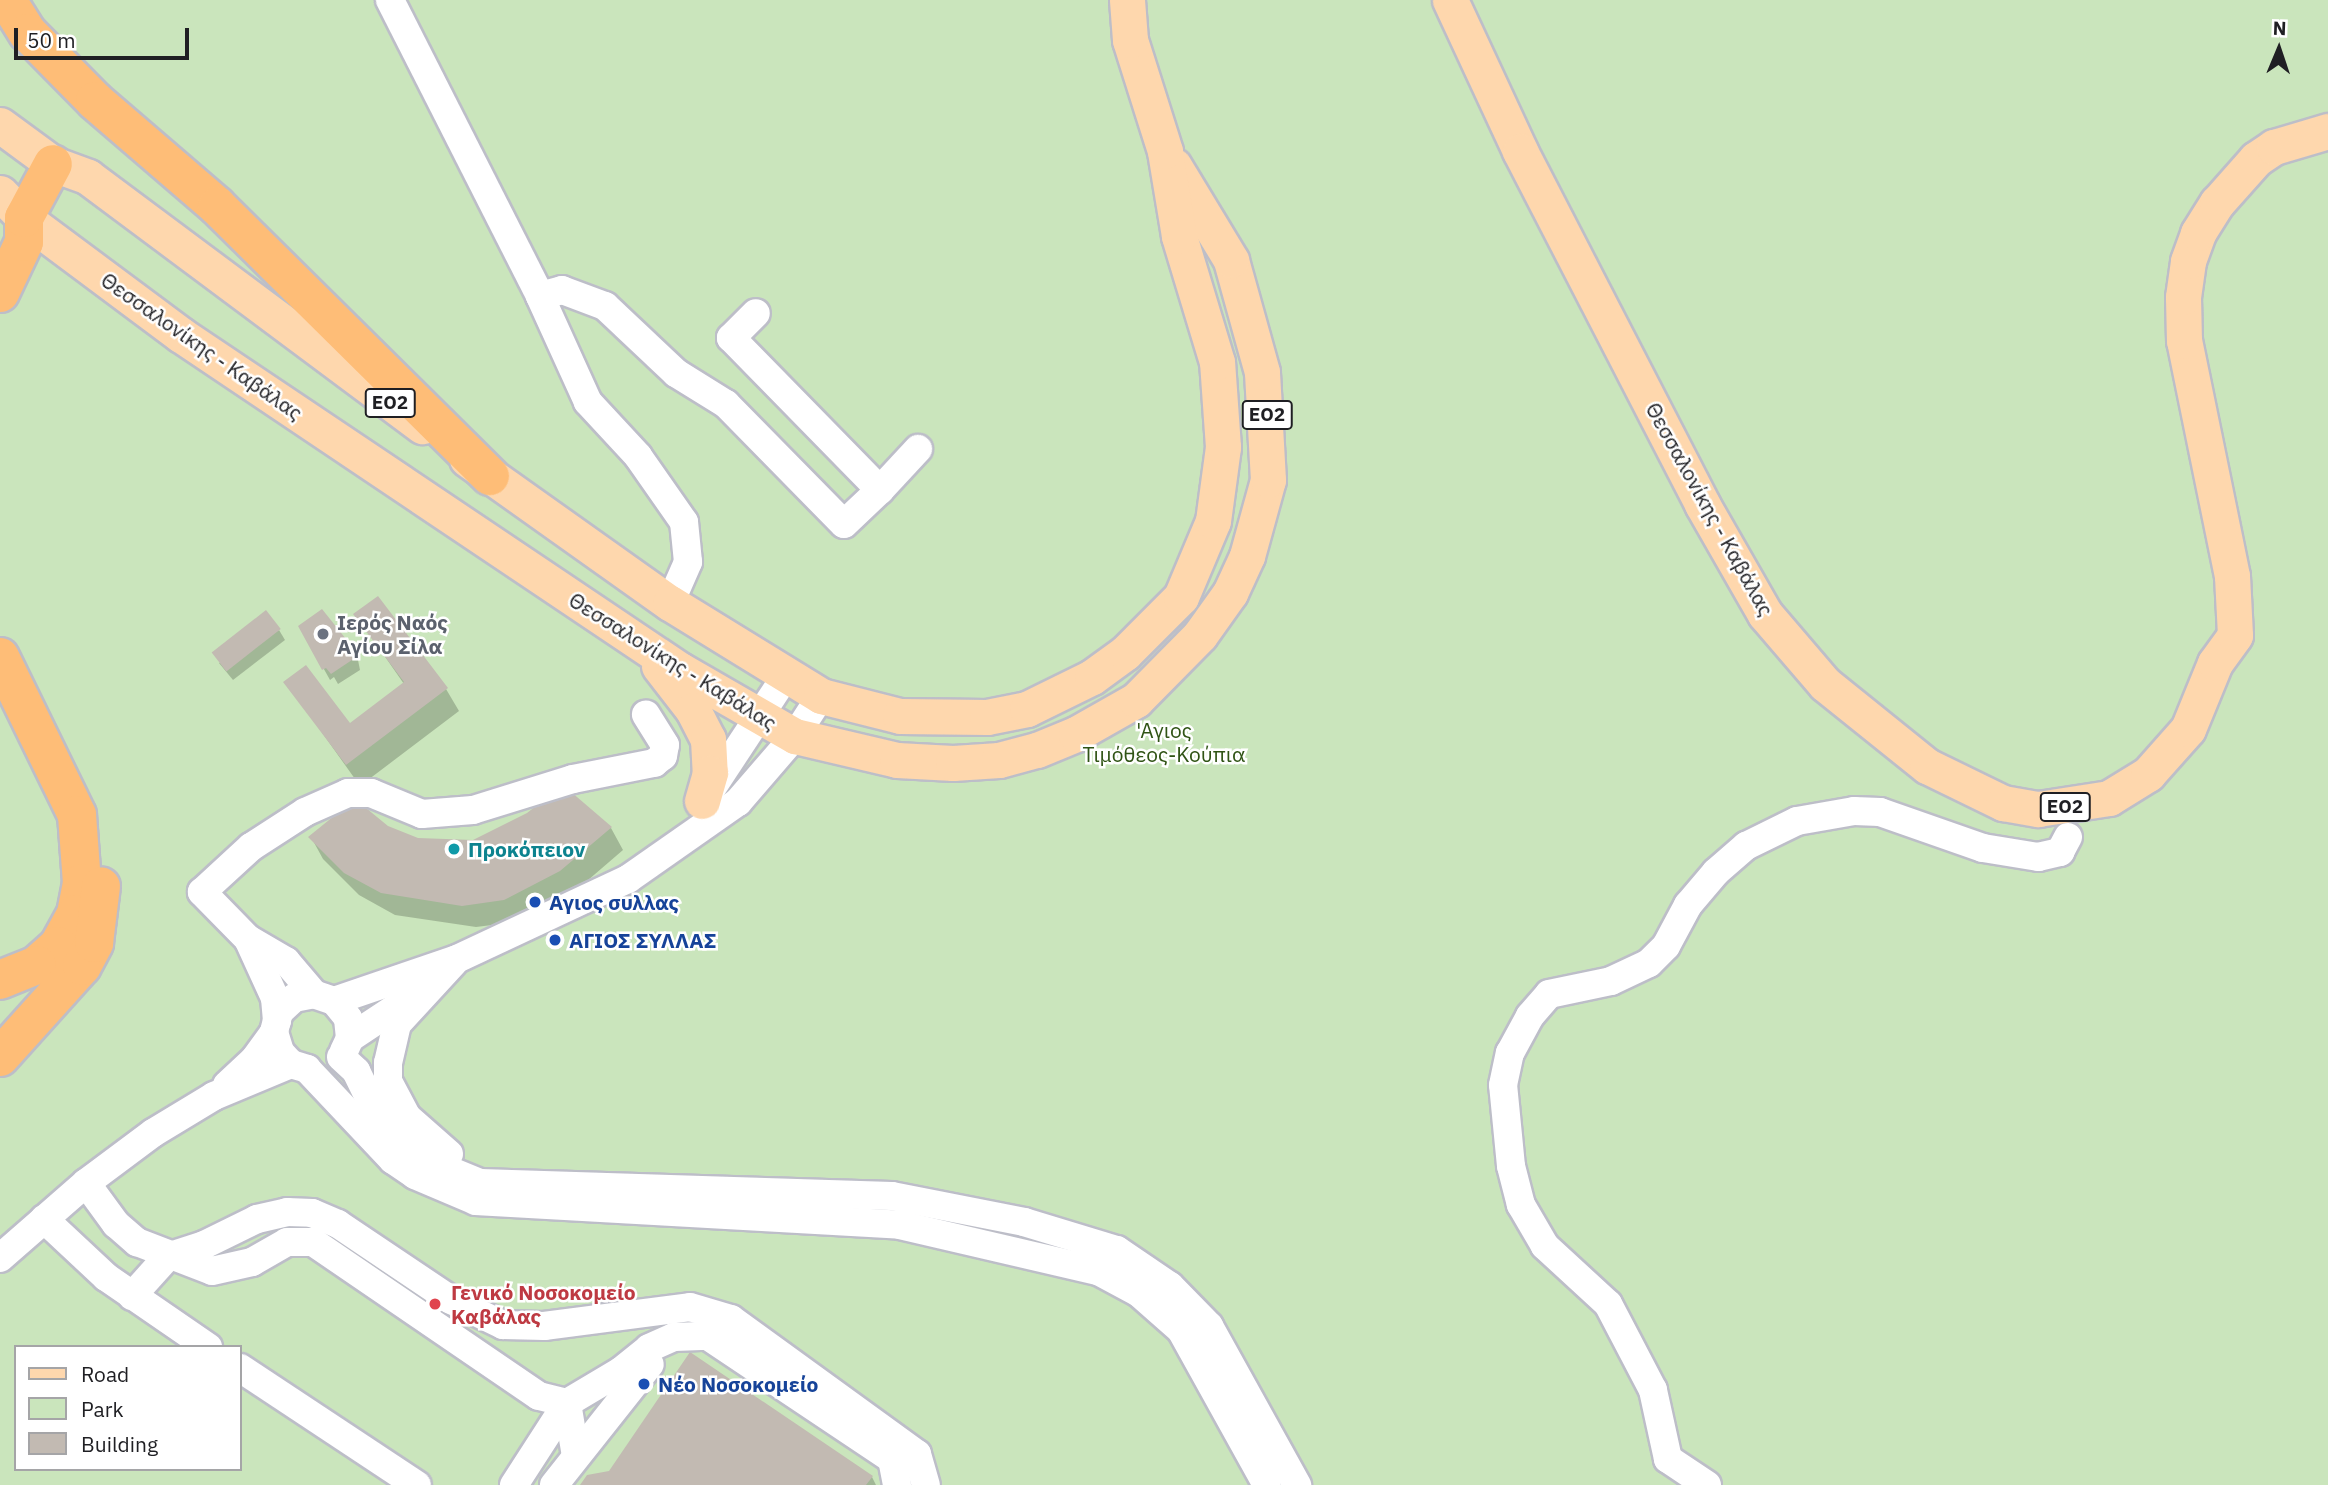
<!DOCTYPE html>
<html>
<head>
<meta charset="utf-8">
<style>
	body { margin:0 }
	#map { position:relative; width:2328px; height:1485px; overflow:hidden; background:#f3f4ff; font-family:"IBM Plex Sans",sans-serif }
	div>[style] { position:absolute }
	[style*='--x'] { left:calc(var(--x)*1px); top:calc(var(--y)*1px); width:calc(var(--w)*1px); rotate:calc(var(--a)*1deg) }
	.green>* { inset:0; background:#cae5bc }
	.shadow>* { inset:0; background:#0003 }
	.building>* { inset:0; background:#c2bab2; transform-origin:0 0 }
	.roads { filter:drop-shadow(2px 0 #bdbec8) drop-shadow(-2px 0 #bdbec8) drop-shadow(0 2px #bdbec8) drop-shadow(0 -2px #bdbec8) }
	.minor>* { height:28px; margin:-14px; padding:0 14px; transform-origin:14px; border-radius:14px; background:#fff }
	.major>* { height:35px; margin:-17.5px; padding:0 17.5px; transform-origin:17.5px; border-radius:17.5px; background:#fed7ad }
	.highway>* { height:38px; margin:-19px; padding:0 19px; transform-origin:19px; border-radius:19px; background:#febd77 }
	.dots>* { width:19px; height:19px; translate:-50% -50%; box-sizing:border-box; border:4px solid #fff; border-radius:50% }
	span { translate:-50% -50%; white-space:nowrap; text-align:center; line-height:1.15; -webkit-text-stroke:5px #fff; paint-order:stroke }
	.shield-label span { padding:2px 5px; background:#fff; border:2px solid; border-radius:5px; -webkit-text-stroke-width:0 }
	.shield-label { font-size:19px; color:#1f1f23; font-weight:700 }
	.street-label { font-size:21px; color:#1f1f23 }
	.worship-label { font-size:21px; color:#5b616d; font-weight:700 }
	.left { translate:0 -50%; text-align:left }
	.park-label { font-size:21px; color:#305415 }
	.culture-label { font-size:21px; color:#0d838f; font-weight:700 }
	.transit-label { font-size:21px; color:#164399; font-weight:700 }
	.health-label { font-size:21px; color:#be3a42; font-weight:700 }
	.legend { position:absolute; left:14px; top:1345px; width:228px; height:126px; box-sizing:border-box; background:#fff; border:2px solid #a5a5a7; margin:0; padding:9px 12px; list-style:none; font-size:21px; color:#1f1f23 }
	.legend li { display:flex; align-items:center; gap:14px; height:35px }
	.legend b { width:35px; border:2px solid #a5a5a7 }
	.north { position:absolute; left:2244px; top:14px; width:70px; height:70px; -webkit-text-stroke:5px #fff; paint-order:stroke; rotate:2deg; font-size:19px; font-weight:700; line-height:28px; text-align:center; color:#1f1f23 }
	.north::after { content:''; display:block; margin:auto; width:24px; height:32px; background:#1f1f23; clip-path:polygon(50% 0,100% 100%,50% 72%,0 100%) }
	.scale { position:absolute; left:14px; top:28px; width:175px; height:32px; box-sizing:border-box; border:4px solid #1f1f23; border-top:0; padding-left:9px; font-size:21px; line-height:24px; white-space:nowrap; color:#1f1f23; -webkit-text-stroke:5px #fff; paint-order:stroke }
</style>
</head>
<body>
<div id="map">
	<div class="green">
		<i style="clip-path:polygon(evenodd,0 0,2328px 0,2328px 1485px,0 1485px,0 0,16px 1347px,240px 1347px,240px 1469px,16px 1469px,16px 1347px)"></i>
	</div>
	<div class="shadow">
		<i style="clip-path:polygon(322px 611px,358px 660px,360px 670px,338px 684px,334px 677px,330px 680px,300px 626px)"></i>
		<i style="clip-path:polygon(356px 615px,446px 689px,459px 711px,360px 786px,286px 682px,350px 725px,404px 684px)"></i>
		<i style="clip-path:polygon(279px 630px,285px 640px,233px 680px,219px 663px)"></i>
		<i style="clip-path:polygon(387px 827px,417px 840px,473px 842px,611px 828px,623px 850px,573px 893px,517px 922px,476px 927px,395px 915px,359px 895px,323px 859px,311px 837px)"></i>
		<i style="clip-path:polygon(872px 1477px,876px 1485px,582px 1485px)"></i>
	</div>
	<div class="building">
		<i style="clip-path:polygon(378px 596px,448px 688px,346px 765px,283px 682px,306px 665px,350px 723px,404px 682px,353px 614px)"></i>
		<i style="clip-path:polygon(322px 609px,354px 649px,350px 651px,355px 658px,331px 674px,326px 668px,322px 670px,298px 626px)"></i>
		<i style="left:266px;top:610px;width:24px;height:69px;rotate:52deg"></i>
		<i style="clip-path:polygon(563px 785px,612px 827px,560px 871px,504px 900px,462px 906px,381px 893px,344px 873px,308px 837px,355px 799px,388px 826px,418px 838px,473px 840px,527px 813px)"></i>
		<i style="clip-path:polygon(690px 1352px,873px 1476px,866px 1485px,580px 1485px,587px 1475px,609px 1471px)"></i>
	</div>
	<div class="roads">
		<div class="minor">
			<i style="--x:390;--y:0;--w:332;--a:63.1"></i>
			<i style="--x:880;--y:490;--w:56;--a:-47.2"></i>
			<i style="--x:670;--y:603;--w:45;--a:-66.3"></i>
			<i style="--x:688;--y:562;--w:40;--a:-95.7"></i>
			<i style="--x:684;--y:522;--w:80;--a:-124.9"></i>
			<i style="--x:638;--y:456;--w:74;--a:-132.8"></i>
			<i style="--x:588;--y:402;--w:116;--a:-114.4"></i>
			<i style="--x:540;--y:296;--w:23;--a:-15"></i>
			<i style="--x:562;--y:290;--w:46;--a:20.4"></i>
			<i style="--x:605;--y:306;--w:98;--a:43.3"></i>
			<i style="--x:676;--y:373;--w:59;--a:31.8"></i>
			<i style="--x:726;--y:404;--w:168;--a:45.5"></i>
			<i style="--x:844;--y:524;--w:50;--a:-43.4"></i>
			<i style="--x:880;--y:490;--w:213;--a:-134.4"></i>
			<i style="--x:731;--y:338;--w:35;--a:-45"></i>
			<i style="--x:706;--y:797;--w:144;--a:-56.6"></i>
			<i style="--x:248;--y:939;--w:65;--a:65.4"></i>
			<i style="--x:275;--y:998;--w:23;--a:85"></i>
			<i style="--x:334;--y:1001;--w:130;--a:-18.9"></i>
			<i style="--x:457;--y:959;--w:189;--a:-25.1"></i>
			<i style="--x:628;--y:879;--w:134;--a:-35"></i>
			<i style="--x:738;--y:802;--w:87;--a:-49.2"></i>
			<i style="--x:795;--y:736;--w:48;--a:-57"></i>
			<i style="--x:274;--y:1032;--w:21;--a:73"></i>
			<i style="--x:280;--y:1052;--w:16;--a:47"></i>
			<i style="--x:291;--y:1064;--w:17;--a:17"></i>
			<i style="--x:350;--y:1038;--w:20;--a:-96"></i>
			<i style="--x:348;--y:1018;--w:22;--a:-129"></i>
			<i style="--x:334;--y:1001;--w:21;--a:-161"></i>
			<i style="--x:314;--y:994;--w:43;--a:-130.3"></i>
			<i style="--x:286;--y:961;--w:44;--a:-149.9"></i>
			<i style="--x:248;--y:939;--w:66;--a:-134.4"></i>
			<i style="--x:202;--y:892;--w:67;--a:-42.6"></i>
			<i style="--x:251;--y:847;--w:64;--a:-32.9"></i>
			<i style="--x:305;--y:812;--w:47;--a:-23.8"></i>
			<i style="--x:348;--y:793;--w:23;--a:0"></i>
			<i style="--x:371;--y:793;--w:55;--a:22.4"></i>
			<i style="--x:422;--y:814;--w:51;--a:-4.5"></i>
			<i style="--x:473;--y:810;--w:105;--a:-17.2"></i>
			<i style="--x:573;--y:779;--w:83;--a:-11.2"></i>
			<i style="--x:654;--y:763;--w:11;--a:-38"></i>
			<i style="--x:663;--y:756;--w:11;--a:-80"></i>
			<i style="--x:665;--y:745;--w:36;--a:-122"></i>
			<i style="--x:344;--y:1051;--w:14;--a:-65"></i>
			<i style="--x:350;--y:1038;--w:74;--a:-33.5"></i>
			<i style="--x:341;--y:1057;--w:21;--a:43"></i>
			<i style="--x:356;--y:1071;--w:46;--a:64"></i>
			<i style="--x:376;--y:1112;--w:43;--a:47.8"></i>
			<i style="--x:405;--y:1144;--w:37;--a:34"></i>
			<i style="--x:436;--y:1165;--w:48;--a:22.2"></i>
			<i style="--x:480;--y:1183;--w:412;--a:1.8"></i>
			<i style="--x:892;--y:1196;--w:135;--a:11.1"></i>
			<i style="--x:1024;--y:1222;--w:97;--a:16.8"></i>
			<i style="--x:1117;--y:1250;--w:64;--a:34.2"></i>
			<i style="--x:1170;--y:1286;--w:56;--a:45.7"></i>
			<i style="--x:1209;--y:1326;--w:182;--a:61"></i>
			<i style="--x:307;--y:1069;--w:125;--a:46.6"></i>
			<i style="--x:393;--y:1160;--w:27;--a:34"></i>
			<i style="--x:415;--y:1175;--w:66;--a:23.1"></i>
			<i style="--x:476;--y:1201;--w:425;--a:3.2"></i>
			<i style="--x:900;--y:1225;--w:203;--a:13.1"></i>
			<i style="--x:1098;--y:1271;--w:47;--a:28.2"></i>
			<i style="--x:1139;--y:1293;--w:56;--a:41.4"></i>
			<i style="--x:1181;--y:1330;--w:177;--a:61"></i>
			<i style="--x:227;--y:1085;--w:37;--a:-43"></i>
			<i style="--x:254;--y:1060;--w:34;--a:-54"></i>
			<i style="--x:274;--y:1032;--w:21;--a:-76"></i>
			<i style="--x:279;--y:1012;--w:21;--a:-43"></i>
			<i style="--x:294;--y:998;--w:20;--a:-11"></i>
			<i style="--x:449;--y:1154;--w:56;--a:-138.6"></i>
			<i style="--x:407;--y:1117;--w:40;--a:-118"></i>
			<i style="--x:388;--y:1082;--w:19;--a:-90"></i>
			<i style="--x:388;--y:1063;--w:40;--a:-77"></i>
			<i style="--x:397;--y:1024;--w:84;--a:-47.4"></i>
			<i style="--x:86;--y:1183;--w:51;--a:53.8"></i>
			<i style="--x:116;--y:1224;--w:28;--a:41"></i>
			<i style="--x:137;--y:1242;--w:80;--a:21.1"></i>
			<i style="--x:212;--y:1271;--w:41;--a:-12.7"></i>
			<i style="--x:252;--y:1262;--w:40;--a:-29.7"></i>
			<i style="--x:287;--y:1242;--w:26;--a:0"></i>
			<i style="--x:313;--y:1242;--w:273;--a:34.3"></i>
			<i style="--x:539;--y:1396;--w:29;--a:14"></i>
			<i style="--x:567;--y:1403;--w:63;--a:-30.7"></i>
			<i style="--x:621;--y:1371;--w:36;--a:-39"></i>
			<i style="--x:649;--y:1348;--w:27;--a:-24"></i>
			<i style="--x:674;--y:1337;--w:34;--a:-2"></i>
			<i style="--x:708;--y:1336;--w:221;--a:33.8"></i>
			<i style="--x:892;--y:1459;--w:26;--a:79"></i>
			<i style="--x:44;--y:1219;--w:85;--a:43.1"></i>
			<i style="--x:106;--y:1277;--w:124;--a:34.5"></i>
			<i style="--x:0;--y:1258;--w:114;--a:-41.1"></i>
			<i style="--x:86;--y:1183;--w:84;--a:-36.7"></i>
			<i style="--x:153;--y:1133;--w:71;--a:-31.2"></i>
			<i style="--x:214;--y:1096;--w:83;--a:-22.6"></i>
			<i style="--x:132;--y:1296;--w:52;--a:-48.1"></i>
			<i style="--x:167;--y:1257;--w:39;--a:-18"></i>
			<i style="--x:204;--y:1245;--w:59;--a:-26.1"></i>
			<i style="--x:257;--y:1219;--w:31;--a:-13"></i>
			<i style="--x:287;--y:1212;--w:25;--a:2"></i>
			<i style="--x:312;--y:1213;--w:28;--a:23"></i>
			<i style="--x:338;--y:1224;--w:136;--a:33.9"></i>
			<i style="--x:451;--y:1300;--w:58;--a:25.7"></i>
			<i style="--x:503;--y:1325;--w:41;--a:1.4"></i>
			<i style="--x:544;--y:1326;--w:147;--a:-7.4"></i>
			<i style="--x:690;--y:1307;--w:43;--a:16.3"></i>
			<i style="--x:731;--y:1319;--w:230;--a:36"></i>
			<i style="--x:917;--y:1454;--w:32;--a:74"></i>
			<i style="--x:240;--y:1368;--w:212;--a:33.5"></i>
			<i style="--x:514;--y:1485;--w:98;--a:-57.1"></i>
			<i style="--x:567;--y:1403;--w:54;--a:80.4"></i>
			<i style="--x:554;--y:1485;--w:154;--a:-51.6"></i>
			<i style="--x:1707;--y:1485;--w:47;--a:-146.3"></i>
			<i style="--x:1668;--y:1459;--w:71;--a:-102.3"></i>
			<i style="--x:1653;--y:1390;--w:97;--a:-117.6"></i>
			<i style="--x:1608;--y:1304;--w:86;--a:-137.4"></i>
			<i style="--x:1545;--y:1246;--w:48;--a:-120.3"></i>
			<i style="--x:1521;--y:1205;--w:40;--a:-104.4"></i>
			<i style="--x:1511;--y:1166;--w:81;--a:-95.6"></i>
			<i style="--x:1503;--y:1085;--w:33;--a:-78"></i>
			<i style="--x:1510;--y:1053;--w:42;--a:-61.6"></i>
			<i style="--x:1530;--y:1016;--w:29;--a:-49"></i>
			<i style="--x:1549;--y:994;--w:63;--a:-11.8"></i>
			<i style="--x:1611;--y:981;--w:42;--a:-25.3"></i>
			<i style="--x:1649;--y:963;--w:24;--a:-45"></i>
			<i style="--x:1666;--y:946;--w:47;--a:-61.8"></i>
			<i style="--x:1688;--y:905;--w:43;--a:-49.7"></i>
			<i style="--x:1716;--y:872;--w:40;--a:-41"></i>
			<i style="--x:1746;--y:846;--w:57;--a:-26.1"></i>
			<i style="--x:1797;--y:821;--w:58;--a:-10"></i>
			<i style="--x:1854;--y:811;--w:26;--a:2"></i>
			<i style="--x:1880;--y:812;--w:109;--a:19.3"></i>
			<i style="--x:1983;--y:848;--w:56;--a:9.3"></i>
			<i style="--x:2038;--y:857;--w:23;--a:-13"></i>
			<i style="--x:2060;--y:852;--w:17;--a:-62"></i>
		</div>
		<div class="major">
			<i style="--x:1450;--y:0;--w:166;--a:65.1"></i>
			<i style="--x:1520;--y:151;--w:397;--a:62.7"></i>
			<i style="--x:1702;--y:504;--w:127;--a:60.2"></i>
			<i style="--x:1765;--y:614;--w:92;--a:49.4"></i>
			<i style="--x:1825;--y:684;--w:131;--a:38.8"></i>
			<i style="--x:1927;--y:766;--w:85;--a:26"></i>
			<i style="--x:2003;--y:803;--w:36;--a:10"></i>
			<i style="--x:2038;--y:809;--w:72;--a:-8.8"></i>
			<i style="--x:2109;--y:798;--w:46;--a:-31.6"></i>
			<i style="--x:2148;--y:774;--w:60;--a:-48.4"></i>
			<i style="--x:2188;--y:729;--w:71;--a:-67.8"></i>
			<i style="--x:2215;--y:663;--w:34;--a:-54"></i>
			<i style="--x:2235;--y:635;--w:59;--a:-92.9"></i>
			<i style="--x:2232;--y:576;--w:240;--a:-101.5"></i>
			<i style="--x:2184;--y:341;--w:44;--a:-91.3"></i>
			<i style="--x:2183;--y:297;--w:36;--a:-82"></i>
			<i style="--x:2188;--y:261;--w:30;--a:-70"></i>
			<i style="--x:2198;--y:233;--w:36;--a:-58"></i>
			<i style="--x:2217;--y:203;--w:59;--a:-48.4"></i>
			<i style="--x:2256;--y:159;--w:22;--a:-34"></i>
			<i style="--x:2274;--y:147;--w:56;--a:-16.5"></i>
			<i style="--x:0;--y:125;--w:66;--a:36.3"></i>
			<i style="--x:53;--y:164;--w:37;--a:20"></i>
			<i style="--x:88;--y:177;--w:417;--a:36.7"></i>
			<i style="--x:0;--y:193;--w:35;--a:46"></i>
			<i style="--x:24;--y:218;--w:196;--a:36.7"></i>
			<i style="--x:181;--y:335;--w:601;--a:33.88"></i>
			<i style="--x:680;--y:670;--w:133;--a:29.9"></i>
			<i style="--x:795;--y:736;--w:105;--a:13.2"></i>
			<i style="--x:897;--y:760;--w:56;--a:3.1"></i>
			<i style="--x:953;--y:763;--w:46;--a:-3.7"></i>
			<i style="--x:999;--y:760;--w:39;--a:-15"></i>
			<i style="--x:1037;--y:750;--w:42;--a:-22.3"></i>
			<i style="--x:1076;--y:734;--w:69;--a:-29.5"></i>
			<i style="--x:1136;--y:700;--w:91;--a:-45.4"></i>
			<i style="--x:1200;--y:635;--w:52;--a:-54.5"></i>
			<i style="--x:1230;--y:593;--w:41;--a:-65.3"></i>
			<i style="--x:1247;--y:556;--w:79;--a:-74.6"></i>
			<i style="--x:1268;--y:480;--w:108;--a:-93.2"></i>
			<i style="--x:1262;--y:372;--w:116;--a:-105.5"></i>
			<i style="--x:1231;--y:260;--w:110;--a:-121.2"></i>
			<i style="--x:467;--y:459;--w:249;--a:35.4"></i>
			<i style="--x:670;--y:603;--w:177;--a:31.6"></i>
			<i style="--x:821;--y:696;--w:81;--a:14.2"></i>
			<i style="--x:900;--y:716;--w:87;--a:0.7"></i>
			<i style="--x:987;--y:717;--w:41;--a:-11.3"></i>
			<i style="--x:1027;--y:709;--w:72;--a:-26.2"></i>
			<i style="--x:1092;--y:677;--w:41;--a:-36"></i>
			<i style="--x:1125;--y:653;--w:79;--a:-45"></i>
			<i style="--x:1181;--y:597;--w:82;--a:-67.2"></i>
			<i style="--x:1213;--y:521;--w:75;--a:-82.3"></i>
			<i style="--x:1223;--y:447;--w:85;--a:-94"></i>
			<i style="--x:1217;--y:362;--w:132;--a:-106.8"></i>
			<i style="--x:1179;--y:236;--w:86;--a:-99.4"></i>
			<i style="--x:1165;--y:151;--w:116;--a:-107.5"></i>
			<i style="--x:1130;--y:40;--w:40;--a:-94.3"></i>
			<i style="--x:659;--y:666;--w:56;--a:52.3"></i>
			<i style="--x:693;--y:710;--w:33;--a:63"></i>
			<i style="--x:708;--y:739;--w:34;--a:87"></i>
			<i style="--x:710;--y:773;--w:29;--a:106"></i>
		</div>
		<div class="highway">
			<i style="--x:7;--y:0;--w:39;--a:58"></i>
			<i style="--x:28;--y:33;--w:95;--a:45.4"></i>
			<i style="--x:95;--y:101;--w:161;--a:40.7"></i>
			<i style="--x:217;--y:206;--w:384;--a:44.7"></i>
			<i style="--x:0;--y:293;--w:56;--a:-64.8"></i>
			<i style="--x:24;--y:242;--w:24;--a:-90"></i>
			<i style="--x:24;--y:218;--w:61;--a:-61.8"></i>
			<i style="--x:0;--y:657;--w:176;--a:64"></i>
			<i style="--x:77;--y:815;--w:68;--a:85.8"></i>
			<i style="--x:82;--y:883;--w:32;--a:101"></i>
			<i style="--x:76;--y:914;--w:37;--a:119"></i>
			<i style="--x:58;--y:946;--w:28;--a:138"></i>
			<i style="--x:37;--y:965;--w:40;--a:158"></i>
			<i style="--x:0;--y:1057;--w:122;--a:-48"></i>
			<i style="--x:82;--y:966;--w:26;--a:-62"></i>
			<i style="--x:94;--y:943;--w:57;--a:-83"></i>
		</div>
	</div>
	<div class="dots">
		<i style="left:323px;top:634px;background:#6b7280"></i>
		<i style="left:454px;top:849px;background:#0f9aa8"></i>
		<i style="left:535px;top:902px;background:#1a4fb4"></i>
		<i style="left:555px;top:940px;background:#1a4fb4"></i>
		<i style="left:435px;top:1304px;background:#e0444e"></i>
		<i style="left:644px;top:1384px;background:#1a4fb4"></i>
	</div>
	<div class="shield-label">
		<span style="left:390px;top:403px">ΕΟ2</span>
		<span style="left:1267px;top:415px">ΕΟ2</span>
		<span style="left:2065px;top:807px">ΕΟ2</span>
	</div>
	<div class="street-label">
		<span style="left:202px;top:346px;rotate:35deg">Θεσσαλονίκης - Καβάλας</span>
		<span style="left:1710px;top:509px;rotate:61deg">Θεσσαλονίκης - Καβάλας</span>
		<span style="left:673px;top:661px;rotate:32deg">Θεσσαλονίκης - Καβάλας</span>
	</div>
	<div class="worship-label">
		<span class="left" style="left:337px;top:634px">Ιερός Ναός<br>Αγίου Σίλα</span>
	</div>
	<div class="park-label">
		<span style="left:1164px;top:742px">'Αγιος<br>Τιμόθεος-Κούπια</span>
	</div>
	<div class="culture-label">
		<span class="left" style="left:468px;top:849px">Προκόπειον</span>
	</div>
	<div class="transit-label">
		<span class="left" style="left:549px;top:902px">Αγιος συλλας</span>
		<span class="left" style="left:569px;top:940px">ΑΓΙΟΣ ΣΥΛΛΑΣ</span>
		<span class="left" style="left:658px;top:1384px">Νέο Νοσοκομείο</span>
	</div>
	<div class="health-label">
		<span class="left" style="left:451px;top:1304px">Γενικό Νοσοκομείο<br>Καβάλας</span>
	</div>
	<ul class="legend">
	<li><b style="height:9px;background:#fed7ad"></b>Road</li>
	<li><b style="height:19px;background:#cae5bc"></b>Park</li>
	<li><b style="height:19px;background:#c2bab2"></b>Building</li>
	</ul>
	<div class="north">N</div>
	<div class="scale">50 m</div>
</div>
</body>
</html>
